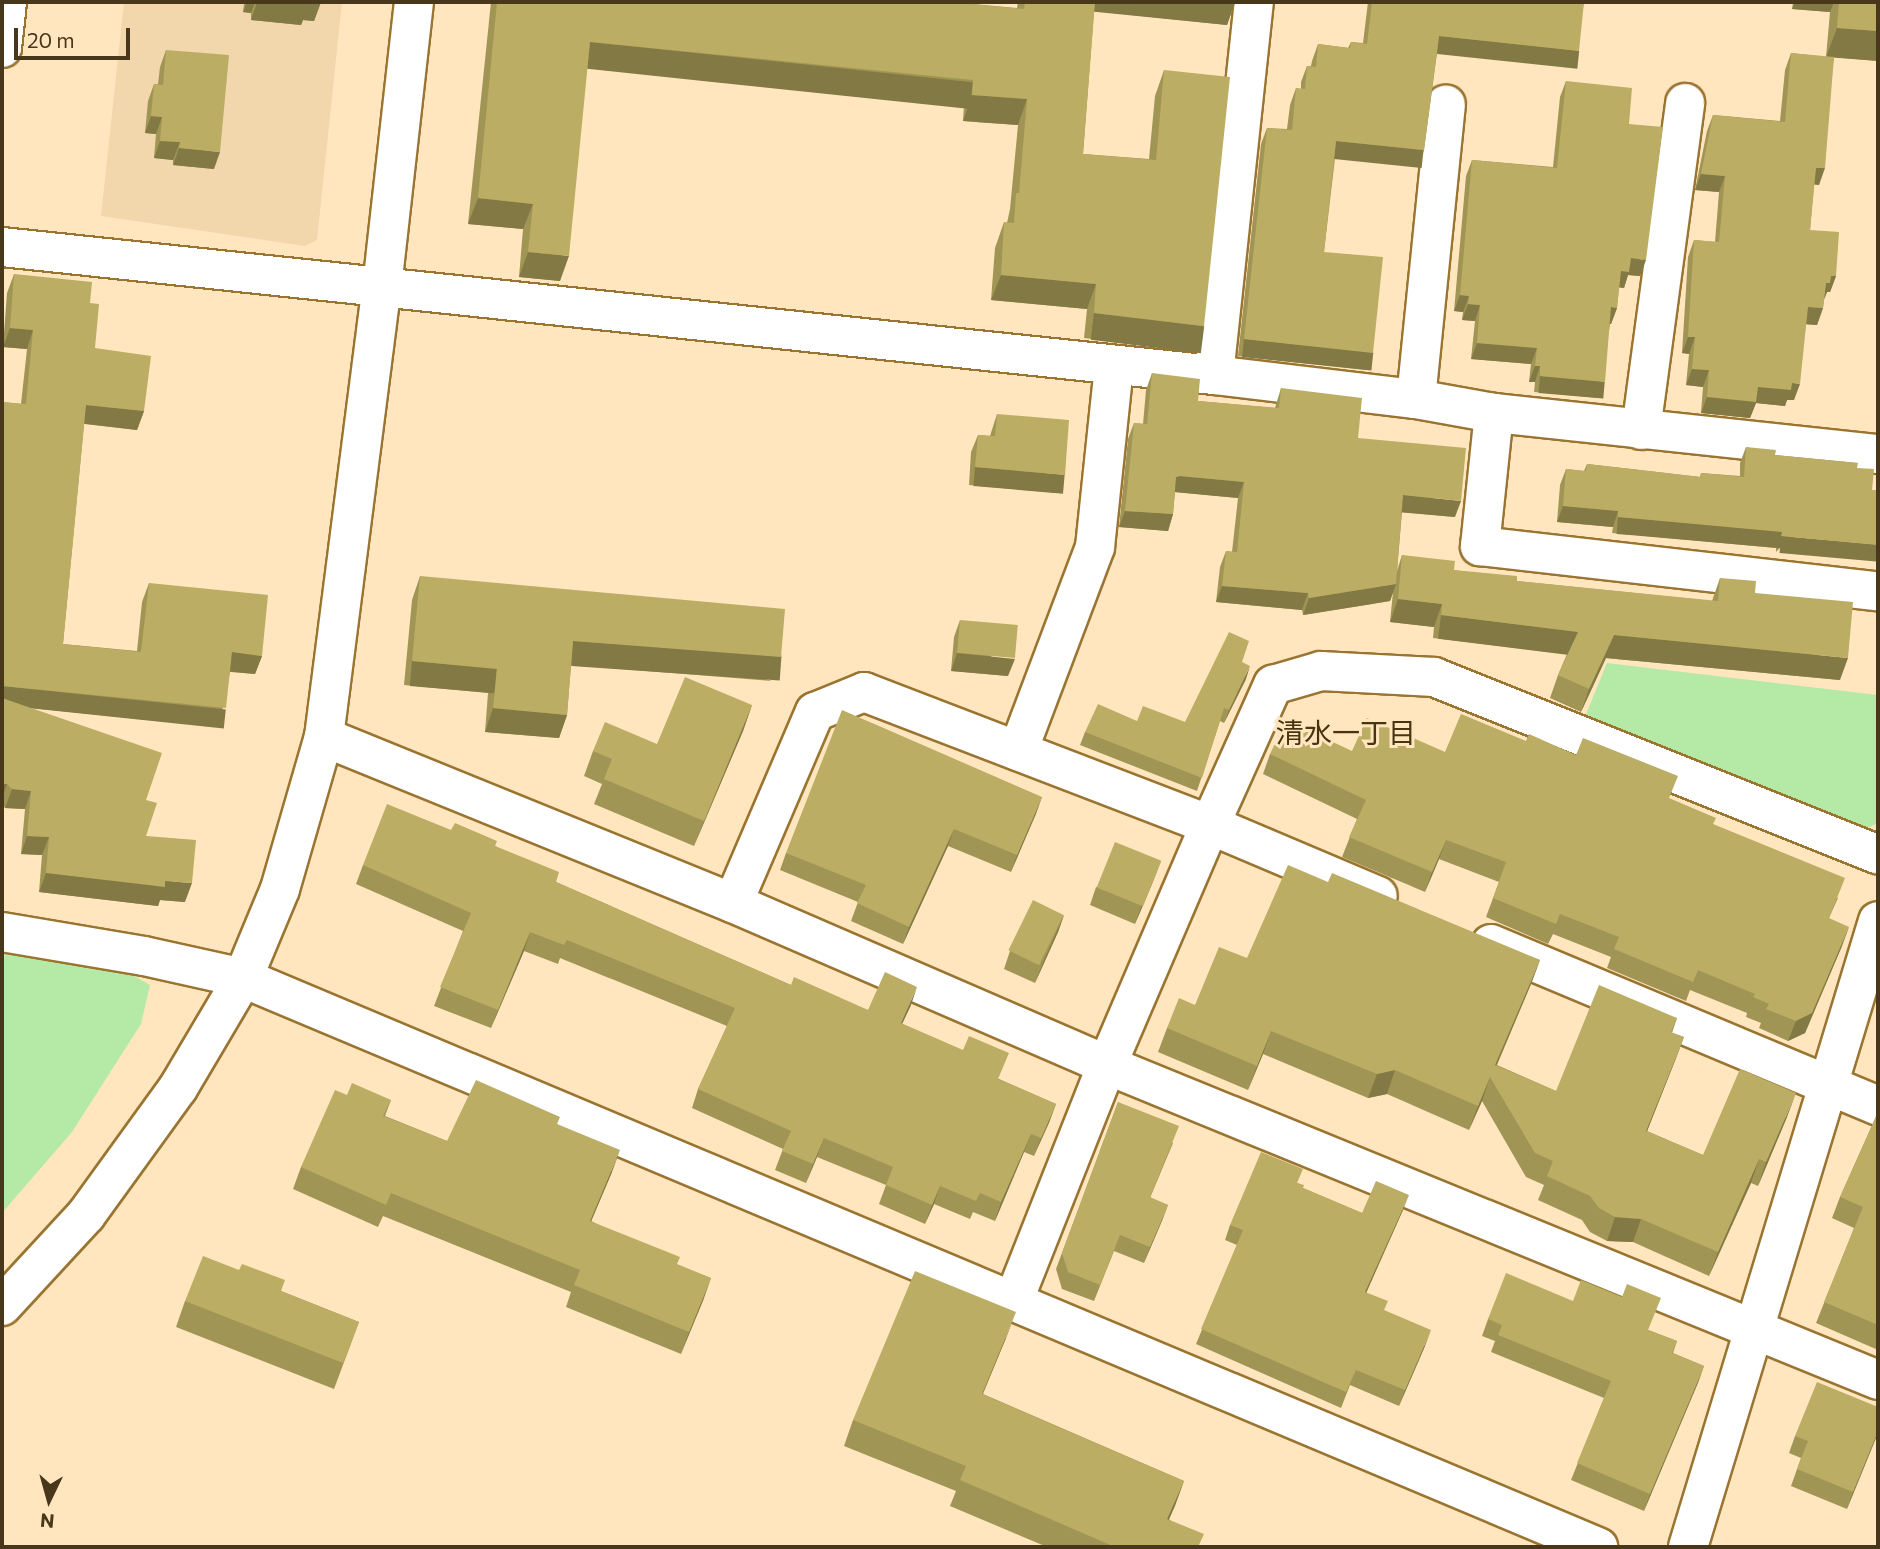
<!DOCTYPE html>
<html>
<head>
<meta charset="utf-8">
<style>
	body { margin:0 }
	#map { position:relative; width:1880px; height:1549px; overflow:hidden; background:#ffe6be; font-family:Commissioner,"Noto Sans JP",sans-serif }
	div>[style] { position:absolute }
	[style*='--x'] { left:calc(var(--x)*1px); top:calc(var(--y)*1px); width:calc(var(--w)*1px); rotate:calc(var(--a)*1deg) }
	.built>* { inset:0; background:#f2d7ac }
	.green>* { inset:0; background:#b4eaa6 }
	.roads { filter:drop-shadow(2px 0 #9a7431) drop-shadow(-2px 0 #9a7431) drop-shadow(0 2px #9a7431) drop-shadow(0 -2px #9a7431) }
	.minor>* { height:38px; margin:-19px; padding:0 19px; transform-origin:19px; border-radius:19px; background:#fff }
	.tertiary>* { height:38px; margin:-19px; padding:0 19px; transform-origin:19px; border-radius:19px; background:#fff }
	.wall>* { inset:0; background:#a19555 }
	.shaded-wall>* { inset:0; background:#837945; transform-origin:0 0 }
	.building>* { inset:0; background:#bbad63; transform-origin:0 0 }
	span { translate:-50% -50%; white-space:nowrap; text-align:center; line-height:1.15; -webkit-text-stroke:6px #ffe6be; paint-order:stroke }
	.neighbourhood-label { font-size:28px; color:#473410 }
	.frame { position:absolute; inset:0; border:4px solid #48371b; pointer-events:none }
	.north { position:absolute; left:14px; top:1465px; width:70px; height:70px; -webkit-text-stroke:5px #ffe6be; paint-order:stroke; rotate:185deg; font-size:19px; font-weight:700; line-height:28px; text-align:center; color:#48371b }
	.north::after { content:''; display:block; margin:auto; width:24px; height:32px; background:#48371b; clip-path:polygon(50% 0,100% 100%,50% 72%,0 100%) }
	.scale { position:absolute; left:14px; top:28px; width:116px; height:32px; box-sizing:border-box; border:4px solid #48371b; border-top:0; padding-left:9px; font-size:21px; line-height:24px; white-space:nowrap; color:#48371b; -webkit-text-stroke:5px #ffe6be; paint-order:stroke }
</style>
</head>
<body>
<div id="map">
	<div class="built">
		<i style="clip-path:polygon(124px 2px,342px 2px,317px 240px,305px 246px,101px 216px)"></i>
	</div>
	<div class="green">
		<i style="clip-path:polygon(1607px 663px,1878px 695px,1878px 823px,1857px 833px,1584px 719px)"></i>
		<i style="clip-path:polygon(2px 952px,120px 968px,150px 985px,141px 1024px,72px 1132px,2px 1213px)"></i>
	</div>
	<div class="roads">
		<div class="minor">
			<i style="--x:2;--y:48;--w:46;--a:-83.8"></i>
			<i style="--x:2;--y:247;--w:1219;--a:6.03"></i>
			<i style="--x:1214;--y:375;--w:203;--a:6.8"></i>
			<i style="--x:1416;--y:399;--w:79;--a:10.2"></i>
			<i style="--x:1494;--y:413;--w:386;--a:6.1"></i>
			<i style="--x:1214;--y:375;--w:375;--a:-83.9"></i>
			<i style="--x:1416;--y:399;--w:296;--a:-84.2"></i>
			<i style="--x:1494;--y:413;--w:134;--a:96"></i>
			<i style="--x:1480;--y:546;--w:401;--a:6.5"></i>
			<i style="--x:1641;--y:430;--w:330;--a:-82.3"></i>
			<i style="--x:324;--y:737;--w:441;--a:22.1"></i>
			<i style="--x:733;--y:903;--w:408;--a:23.4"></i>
			<i style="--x:1107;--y:1065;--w:833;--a:22.22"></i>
			<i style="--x:1018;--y:751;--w:218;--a:-69.3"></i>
			<i style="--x:1095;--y:547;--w:182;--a:-84"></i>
			<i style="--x:733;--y:903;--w:208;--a:-66.8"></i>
			<i style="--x:815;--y:712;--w:53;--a:-22.2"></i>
			<i style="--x:864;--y:692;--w:371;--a:21"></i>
			<i style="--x:1210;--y:825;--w:154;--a:-65.8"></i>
			<i style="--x:1273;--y:685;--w:50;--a:-16.3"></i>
			<i style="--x:1321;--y:671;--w:113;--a:3"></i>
			<i style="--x:1434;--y:677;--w:478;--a:21.8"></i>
			<i style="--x:1491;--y:944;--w:420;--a:22.7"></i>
			<i style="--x:243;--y:978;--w:1470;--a:22.78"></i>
			<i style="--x:1013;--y:1302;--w:255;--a:-68.4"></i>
			<i style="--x:1107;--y:1065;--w:261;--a:-66.8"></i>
			<i style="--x:1210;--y:825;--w:182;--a:22.9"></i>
			<i style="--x:1688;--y:1547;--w:654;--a:-73.12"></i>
		</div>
		<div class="tertiary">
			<i style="--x:2;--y:932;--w:144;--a:9.6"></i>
			<i style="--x:144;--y:956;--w:101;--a:12.5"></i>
			<i style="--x:2;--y:1306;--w:124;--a:-47.3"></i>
			<i style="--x:86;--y:1215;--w:157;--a:-54.1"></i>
			<i style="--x:178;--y:1088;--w:128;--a:-59.4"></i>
			<i style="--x:243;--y:978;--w:96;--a:-67.4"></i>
			<i style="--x:280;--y:889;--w:158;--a:-73.9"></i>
			<i style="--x:324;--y:737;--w:454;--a:-82.7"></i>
			<i style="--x:382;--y:287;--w:287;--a:-83.6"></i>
		</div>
	</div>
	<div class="wall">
		<i style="clip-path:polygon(223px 2px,321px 2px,314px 21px,303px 20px,301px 25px,251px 20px,251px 13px,243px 12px,244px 4px)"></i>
		<i style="clip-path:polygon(491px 2px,950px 2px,1017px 8px,1018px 2px,1235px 2px,1227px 25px,1094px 11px,1083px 154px,1149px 159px,1155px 96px,1164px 70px,1204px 326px,1195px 351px,1084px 338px,1087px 309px,991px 300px,995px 248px,1004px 222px,1007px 223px,1010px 209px,1018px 125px,963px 121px,964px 105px,587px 68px,560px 281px,519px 277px,523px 229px,468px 224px)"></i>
		<i style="clip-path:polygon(1368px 2px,1584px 2px,1573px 67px,1437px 53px,1424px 150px,1418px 167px,1335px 158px,1324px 252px,1373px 353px,1367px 370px,1238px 356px,1261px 144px,1267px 128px,1287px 129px,1290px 105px,1296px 88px,1301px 89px,1301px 82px,1307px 66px,1311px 66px,1312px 61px,1318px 44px,1348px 48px,1351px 42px,1363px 43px)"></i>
		<i style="clip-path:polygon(1793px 2px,1878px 2px,1878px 61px,1834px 57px,1819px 185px,1814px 184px,1810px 230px,1836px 276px,1830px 292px,1827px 292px,1824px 299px,1823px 308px,1817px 325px,1806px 324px,1794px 400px,1787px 400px,1785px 406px,1756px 403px,1750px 418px,1701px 413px,1703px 387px,1686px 385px,1689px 354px,1682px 353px,1688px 257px,1694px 240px,1715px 242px,1719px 192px,1695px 190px,1707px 131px,1713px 115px,1780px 121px,1785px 70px,1791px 53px,1826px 57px,1830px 12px,1792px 9px)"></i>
		<i style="clip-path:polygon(166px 50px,214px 169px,173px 165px,173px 160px,154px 158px,156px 134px,145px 133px,148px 101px,154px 84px,158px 84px,160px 67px)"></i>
		<i style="clip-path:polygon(1566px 81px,1629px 124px,1640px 276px,1628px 275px,1624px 288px,1619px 287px,1617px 308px,1611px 324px,1610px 324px,1599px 398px,1534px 392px,1535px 382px,1529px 382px,1531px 364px,1471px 359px,1475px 321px,1462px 320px,1463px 312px,1454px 311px,1466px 176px,1472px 160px,1553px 167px,1560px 97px)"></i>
		<i style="clip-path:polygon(14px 274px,90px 303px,95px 348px,144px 411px,137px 430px,84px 424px,63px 644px,137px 651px,142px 602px,149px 583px,262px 656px,255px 674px,230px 672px,219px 727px,30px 708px,146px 800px,146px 836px,185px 902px,160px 900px,158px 906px,39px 892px,42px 855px,21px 854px,25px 809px,5px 808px,2px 804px,2px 402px,21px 404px,27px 349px,3px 347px,7px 293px)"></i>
		<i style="clip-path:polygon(1152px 373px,1198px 401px,1275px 408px,1281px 388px,1358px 438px,1455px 517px,1402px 512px,1397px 571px,1402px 555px,1454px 570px,1517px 581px,1712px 601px,1720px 578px,1755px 593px,1840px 680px,1606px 658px,1581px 712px,1550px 698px,1558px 675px,1567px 654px,1433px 638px,1434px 627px,1390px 622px,1393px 592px,1390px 601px,1303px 615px,1302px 610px,1216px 602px,1220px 567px,1226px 551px,1232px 552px,1238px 498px,1175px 492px,1173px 514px,1168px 531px,1119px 527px,1128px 439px,1134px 423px,1143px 424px,1146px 390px)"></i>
		<i style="clip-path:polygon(997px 414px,1058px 493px,969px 485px,971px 452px,978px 435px,990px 436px)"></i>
		<i style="clip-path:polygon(1746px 447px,1775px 455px,1858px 463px,1776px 552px,1776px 548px,1612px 533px,1613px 527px,1557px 522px,1560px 485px,1566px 469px,1584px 471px,1587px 464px,1700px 477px,1701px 473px,1740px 476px,1740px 463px)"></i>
		<i style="clip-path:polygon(420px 576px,772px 681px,571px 665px,567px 715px,559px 738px,485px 732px,488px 693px,404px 685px,412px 600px)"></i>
		<i style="clip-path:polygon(960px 620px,1008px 676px,951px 671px,954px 637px)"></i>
		<i style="clip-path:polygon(1242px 662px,1246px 679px,1224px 723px,1220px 721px,1197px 791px,1080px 745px,1085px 732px,1137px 721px,1185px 722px)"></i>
		<i style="clip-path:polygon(752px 705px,743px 731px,694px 846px,594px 804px,602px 784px,584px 776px,593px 751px,657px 744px)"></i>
		<i style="clip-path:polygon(1352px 751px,1445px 752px,1670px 799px,1838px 898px,1829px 918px,1842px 946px,1805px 1033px,1788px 1041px,1759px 1028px,1761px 1023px,1746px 1017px,1747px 1013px,1690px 990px,1686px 1001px,1607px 968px,1611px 957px,1553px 934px,1548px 944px,1486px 917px,1499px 882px,1439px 859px,1425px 892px,1342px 857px,1357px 819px,1263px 774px,1270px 754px)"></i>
		<i style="clip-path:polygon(1042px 797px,1011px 872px,948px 846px,903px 944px,851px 921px,858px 902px,780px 870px,786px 853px)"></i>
		<i style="clip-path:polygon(451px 830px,495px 846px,556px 882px,791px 985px,868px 1010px,911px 1005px,902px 1024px,999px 1079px,1056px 1104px,1034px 1156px,1024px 1152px,995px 1221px,973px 1212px,970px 1219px,934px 1204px,925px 1224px,879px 1204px,886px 1185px,817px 1157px,806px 1183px,775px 1170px,783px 1149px,692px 1108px,698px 1089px,727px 1026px,560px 958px,558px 964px,524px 951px,491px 1028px,434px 1006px,463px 931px,356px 884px,363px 865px)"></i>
		<i style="clip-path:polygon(1154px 879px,1135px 924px,1090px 905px,1096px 887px)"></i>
		<i style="clip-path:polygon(1328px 882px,1540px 960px,1531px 984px,1497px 1065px,1556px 1091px,1677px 1018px,1672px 1033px,1684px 1037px,1647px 1131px,1703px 1155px,1787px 1117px,1758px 1186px,1751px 1183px,1709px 1276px,1633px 1242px,1607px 1241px,1590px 1232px,1582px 1220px,1538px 1200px,1544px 1185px,1526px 1177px,1482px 1101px,1469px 1130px,1387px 1094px,1368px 1098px,1263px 1054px,1248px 1090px,1158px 1052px,1167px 1028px,1195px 1005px,1247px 958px)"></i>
		<i style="clip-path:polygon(1064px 915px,1058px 932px,1035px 983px,1004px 969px,1010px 951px)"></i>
		<i style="clip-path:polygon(347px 1095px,391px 1100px,385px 1116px,447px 1141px,557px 1124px,612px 1172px,591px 1221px,677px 1265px,711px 1278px,681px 1354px,566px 1307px,571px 1292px,383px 1216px,378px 1227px,293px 1189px,301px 1167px)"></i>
		<i style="clip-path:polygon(1118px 1102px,1173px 1143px,1150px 1198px,1168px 1205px,1144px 1263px,1114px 1251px,1094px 1301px,1062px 1289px,1056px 1269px)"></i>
		<i style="clip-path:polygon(1878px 1112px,1878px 1350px,1816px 1323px,1854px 1228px,1832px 1218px,1840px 1197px)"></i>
		<i style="clip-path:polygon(1298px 1183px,1303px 1188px,1362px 1213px,1403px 1210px,1366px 1292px,1385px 1311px,1425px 1346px,1399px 1406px,1350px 1385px,1341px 1408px,1196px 1344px,1237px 1245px,1225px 1240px,1230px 1225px)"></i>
		<i style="clip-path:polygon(281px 1291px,359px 1322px,334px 1389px,176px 1327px,185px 1301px)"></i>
		<i style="clip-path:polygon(1573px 1301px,1677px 1341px,1673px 1353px,1704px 1366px,1644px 1511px,1571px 1480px,1604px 1398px,1491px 1352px,1495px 1341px,1482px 1336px,1488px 1319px)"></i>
		<i style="clip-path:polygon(1006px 1338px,983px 1394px,1184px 1481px,1169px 1519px,1199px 1547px,1047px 1547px,950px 1506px,956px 1491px,844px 1446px,853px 1420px)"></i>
		<i style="clip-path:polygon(1878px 1407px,1878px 1433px,1847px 1509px,1791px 1486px,1801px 1458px,1789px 1453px,1795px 1436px)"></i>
	</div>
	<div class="shaded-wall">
		<i style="clip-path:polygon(223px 2px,244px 2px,244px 4px)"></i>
		<i style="clip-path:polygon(247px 2px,255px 2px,251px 13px,243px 12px)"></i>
		<i style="clip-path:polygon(257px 2px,321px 2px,314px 21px,303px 20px,301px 25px,251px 20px)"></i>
		<i style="clip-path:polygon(1090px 2px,1235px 2px,1227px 25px,1087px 11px)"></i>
		<i style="clip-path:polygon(1795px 2px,1834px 2px,1830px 12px,1792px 9px)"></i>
		<i style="clip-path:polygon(1837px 28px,1878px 31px,1878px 61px,1826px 57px)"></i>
		<i style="left:1439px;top:36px;width:141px;height:18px;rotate:6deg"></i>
		<i style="left:590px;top:42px;width:385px;height:27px;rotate:6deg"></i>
		<i style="clip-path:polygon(972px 95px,1027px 99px,1018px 125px,963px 121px)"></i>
		<i style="clip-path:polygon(151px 116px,162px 117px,156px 134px,145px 133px)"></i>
		<i style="clip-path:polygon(160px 141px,180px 142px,173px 160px,154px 158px)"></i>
		<i style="left:1336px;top:141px;width:88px;height:18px;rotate:6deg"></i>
		<i style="clip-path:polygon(179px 148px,220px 152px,214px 169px,173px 165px)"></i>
		<i style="clip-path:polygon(1816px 168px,1825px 168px,1819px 185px,1810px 184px)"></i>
		<i style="clip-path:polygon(1701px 174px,1725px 176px,1719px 192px,1695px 190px)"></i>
		<i style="clip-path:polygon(478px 198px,533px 204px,523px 229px,468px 224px)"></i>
		<i style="clip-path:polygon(528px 252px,569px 256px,560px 281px,519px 277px)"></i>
		<i style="clip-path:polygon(1631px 258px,1646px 260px,1640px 276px,1628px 275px,1624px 288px,1615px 287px,1621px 271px)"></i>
		<i style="clip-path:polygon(1001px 275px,1096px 284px,1087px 309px,991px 300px)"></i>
		<i style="clip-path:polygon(1831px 276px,1836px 276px,1830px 292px,1827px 292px,1824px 300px,1826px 283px)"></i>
		<i style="clip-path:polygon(1460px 295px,1469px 296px,1463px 312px,1454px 311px)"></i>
		<i style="clip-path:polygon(1468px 304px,1480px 305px,1475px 321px,1462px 320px)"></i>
		<i style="clip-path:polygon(1611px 307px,1617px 308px,1611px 324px,1606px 323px)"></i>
		<i style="clip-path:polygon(1808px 307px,1823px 308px,1817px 325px,1802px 324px)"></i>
		<i style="left:1094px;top:313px;width:111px;height:27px;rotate:7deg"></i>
		<i style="clip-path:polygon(10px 328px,33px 330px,27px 349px,3px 347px)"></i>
		<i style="clip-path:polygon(1688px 337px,1695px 337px,1689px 354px,1682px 353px)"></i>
		<i style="left:1244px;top:339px;width:130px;height:18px;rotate:6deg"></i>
		<i style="clip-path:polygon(1477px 343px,1537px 348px,1531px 364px,1471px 359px)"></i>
		<i style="clip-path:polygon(1535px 366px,1540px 366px,1535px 382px,1529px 382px)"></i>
		<i style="clip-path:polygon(1692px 369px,1709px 370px,1703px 387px,1686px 385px)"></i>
		<i style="left:1540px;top:376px;width:65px;height:17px;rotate:5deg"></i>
		<i style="clip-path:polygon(1792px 383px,1800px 384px,1794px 400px,1787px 400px,1785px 406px,1756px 403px,1750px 418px,1701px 413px,1707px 397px,1758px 387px)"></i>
		<i style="clip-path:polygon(86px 405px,144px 411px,137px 430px,79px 423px)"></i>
		<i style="left:975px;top:467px;width:90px;height:19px;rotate:5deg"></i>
		<i style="clip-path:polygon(1180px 476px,1244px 482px,1238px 498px,1174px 492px,1176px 477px)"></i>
		<i style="clip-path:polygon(1403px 495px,1461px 501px,1455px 517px,1397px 512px)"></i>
		<i style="clip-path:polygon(1563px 506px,1618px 511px,1613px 527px,1557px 522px)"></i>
		<i style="clip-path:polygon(1125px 511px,1173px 514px,1168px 531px,1119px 527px)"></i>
		<i style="left:1618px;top:517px;width:165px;height:17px;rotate:5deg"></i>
		<i style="left:1781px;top:536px;width:97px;height:17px;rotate:5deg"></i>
		<i style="clip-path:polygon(1396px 584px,1390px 601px,1303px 615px,1309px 598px)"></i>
		<i style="clip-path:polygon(1222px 586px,1308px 593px,1302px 610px,1216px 602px)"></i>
		<i style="clip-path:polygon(1398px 599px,1442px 604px,1434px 627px,1390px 622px)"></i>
		<i style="left:1441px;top:615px;width:138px;height:24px;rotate:7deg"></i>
		<i style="clip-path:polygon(1614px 635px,1848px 658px,1840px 680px,1606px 658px,1581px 712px,1589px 689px)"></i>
		<i style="left:573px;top:641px;width:209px;height:25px;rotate:4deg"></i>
		<i style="clip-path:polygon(232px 652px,262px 656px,255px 674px,225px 671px)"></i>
		<i style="clip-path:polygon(957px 653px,1015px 659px,1008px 676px,951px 671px)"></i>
		<i style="left:412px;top:661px;width:85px;height:25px;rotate:5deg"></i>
		<i style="clip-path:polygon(1250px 666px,1246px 679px,1224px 723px,1229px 710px)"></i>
		<i style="left:2px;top:686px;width:225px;height:19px;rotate:6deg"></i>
		<i style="clip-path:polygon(752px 705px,743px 731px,694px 846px,704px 821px)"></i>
		<i style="clip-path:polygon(493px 708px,567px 715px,559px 738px,485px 732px)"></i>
		<i style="clip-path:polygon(2px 784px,7px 784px,2px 798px)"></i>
		<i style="clip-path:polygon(12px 789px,31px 791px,25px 809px,5px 808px)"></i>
		<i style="clip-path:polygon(1042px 797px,1036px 814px,1011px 872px,1017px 855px)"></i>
		<i style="clip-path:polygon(954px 829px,948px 846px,903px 944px,909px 927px)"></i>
		<i style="clip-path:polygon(27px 836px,49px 837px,42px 855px,21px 854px)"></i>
		<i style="clip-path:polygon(1446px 840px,1439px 859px,1425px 892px,1432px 872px)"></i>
		<i style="clip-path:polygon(1161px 861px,1154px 879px,1135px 924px,1141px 907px)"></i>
		<i style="clip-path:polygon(46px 873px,165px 881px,192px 883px,185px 902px,160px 900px,158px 906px,39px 892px)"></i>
		<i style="clip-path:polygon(1064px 915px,1058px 932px,1035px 983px,1042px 965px)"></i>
		<i style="clip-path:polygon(1849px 927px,1842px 946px,1805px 1033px,1788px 1041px,1796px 1021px)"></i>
		<i style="clip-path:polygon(530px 932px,524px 951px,491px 1028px,498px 1010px)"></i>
		<i style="clip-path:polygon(1540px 960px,1531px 984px,1491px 1078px,1495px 1065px)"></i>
		<i style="clip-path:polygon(917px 987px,911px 1005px,894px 1041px,901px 1023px)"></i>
		<i style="clip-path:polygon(1271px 1031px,1263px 1054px,1248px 1090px,1257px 1066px)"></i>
		<i style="clip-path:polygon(1684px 1037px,1675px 1061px,1638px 1154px,1646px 1131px)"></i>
		<i style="clip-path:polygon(1395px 1070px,1387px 1094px,1368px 1098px,1377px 1074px)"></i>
		<i style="clip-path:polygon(1490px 1077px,1482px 1101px,1469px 1130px,1478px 1106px)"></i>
		<i style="clip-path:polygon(1796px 1093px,1787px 1117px,1758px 1186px,1766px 1162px)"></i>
		<i style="clip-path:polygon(1056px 1104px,1049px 1123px,1034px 1156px,1041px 1138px)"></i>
		<i style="clip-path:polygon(1031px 1134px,1024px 1152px,995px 1221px,1001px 1202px)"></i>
		<i style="clip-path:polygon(824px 1138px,817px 1157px,806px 1183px,813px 1164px)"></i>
		<i style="clip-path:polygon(620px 1150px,612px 1172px,582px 1243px,590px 1221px)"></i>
		<i style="clip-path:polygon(1759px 1159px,1751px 1183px,1709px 1276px,1718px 1252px)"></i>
		<i style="clip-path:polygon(940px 1186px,934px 1204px,925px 1224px,932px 1205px)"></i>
		<i style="clip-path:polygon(1409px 1195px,1403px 1210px,1360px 1307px,1365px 1292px)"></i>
		<i style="clip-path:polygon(1168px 1205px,1162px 1221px,1144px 1263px,1150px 1247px)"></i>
		<i style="clip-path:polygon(1615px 1217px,1641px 1219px,1633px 1242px,1607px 1241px)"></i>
		<i style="clip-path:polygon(711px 1278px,703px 1301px,681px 1354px,689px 1332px)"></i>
		<i style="clip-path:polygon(1016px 1312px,1006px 1338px,972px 1419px,982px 1394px)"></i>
		<i style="clip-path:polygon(1431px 1330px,1425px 1346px,1399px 1406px,1405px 1390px)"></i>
		<i style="clip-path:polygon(1704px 1366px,1698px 1383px,1644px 1511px,1650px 1494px)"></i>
		<i style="clip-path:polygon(1878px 1431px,1878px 1433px,1847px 1509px,1853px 1492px)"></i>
		<i style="clip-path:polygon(1184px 1481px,1175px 1506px,1158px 1544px,1167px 1519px)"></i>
	</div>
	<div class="building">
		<i style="clip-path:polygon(497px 2px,950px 2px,1024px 9px,1025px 2px,1095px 2px,1083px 154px,1156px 160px,1164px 70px,1230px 77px,1204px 326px,1094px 313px,1096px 284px,1001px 275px,1004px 222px,1014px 223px,1016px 193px,1019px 193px,1027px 99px,972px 95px,973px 80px,590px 42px,569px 256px,528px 252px,533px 204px,478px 198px)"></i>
		<i style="clip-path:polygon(1372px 2px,1584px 2px,1579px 51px,1439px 36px,1424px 150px,1336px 141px,1324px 252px,1383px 257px,1373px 353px,1244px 339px,1267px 128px,1292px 130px,1296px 88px,1305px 89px,1307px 66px,1316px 67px,1318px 44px,1350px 48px,1351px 42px,1367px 44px)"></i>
		<i style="clip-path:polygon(1839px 2px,1878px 2px,1878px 31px,1837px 28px)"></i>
		<i style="clip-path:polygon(166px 50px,229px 55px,220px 152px,179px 148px,180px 142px,160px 141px,162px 117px,151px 116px,154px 84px,163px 85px)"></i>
		<i style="clip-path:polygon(1791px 53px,1834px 57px,1825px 168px,1816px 168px,1810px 230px,1839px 232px,1836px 276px,1831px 276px,1830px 283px,1826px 283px,1823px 308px,1808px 307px,1800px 384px,1792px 383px,1791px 390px,1758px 387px,1756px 402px,1707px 397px,1709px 370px,1692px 369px,1695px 337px,1688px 337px,1694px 240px,1719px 242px,1725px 176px,1701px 174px,1713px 115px,1785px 122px)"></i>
		<i style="clip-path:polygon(1566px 81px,1632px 88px,1629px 124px,1663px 127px,1646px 260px,1631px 258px,1629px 272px,1621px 271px,1617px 308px,1611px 307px,1605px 382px,1540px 376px,1540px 366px,1535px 366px,1537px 348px,1477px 343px,1480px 305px,1468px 304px,1469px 296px,1460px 295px,1472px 160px,1557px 168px)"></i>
		<i style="clip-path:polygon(14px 274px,92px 282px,90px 303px,99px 304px,95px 348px,151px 356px,144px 411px,86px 405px,63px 644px,141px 652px,149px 583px,268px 595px,262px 656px,232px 652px,226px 708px,2px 686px,2px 402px,26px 404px,33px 330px,10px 328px)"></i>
		<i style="clip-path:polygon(1152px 373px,1200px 379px,1198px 401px,1279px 408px,1281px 388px,1362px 398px,1358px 438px,1466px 448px,1461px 501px,1403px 495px,1396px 584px,1309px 598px,1308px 593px,1222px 586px,1226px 551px,1237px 552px,1244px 482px,1180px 476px,1176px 477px,1173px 514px,1125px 511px,1134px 423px,1147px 424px)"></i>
		<i style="clip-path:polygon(997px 414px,1069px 420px,1065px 475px,975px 467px,978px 435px,995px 436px)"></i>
		<i style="clip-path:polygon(1746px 447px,1776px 450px,1775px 455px,1858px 463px,1857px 468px,1874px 469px,1872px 490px,1878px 490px,1878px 545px,1781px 536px,1782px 532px,1618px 517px,1618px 511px,1563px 506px,1566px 469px,1586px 471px,1587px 464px,1701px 477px,1701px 473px,1744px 477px)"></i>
		<i style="clip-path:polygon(1402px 555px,1455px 561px,1454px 570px,1517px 576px,1517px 581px,1718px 601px,1720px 578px,1756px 581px,1755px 593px,1853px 602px,1848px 658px,1614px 635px,1589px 689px,1558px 675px,1578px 632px,1441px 615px,1442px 604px,1398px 599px)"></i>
		<i style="clip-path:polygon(420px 576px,785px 609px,781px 657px,573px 641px,567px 715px,493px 708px,497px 669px,412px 661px)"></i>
		<i style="left:960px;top:620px;width:58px;height:33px;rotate:5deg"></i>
		<i style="clip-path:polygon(1229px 632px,1249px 641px,1242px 662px,1250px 666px,1229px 710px,1224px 708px,1202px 778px,1085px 732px,1098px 704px,1137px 721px,1143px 706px,1185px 722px)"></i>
		<i style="clip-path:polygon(685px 677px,752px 705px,704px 821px,604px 779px,612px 759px,593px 751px,605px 722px,657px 744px)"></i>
		<i style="clip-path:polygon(2px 698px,162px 753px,146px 800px,157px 803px,146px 836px,196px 840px,192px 883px,165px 881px,165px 887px,46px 873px,49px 837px,27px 836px,31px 791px,12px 789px,7px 784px,2px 784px)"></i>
		<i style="clip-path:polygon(842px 710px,1042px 797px,1017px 855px,954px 829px,909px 927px,857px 903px,866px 885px,786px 853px)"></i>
		<i style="clip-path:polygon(1461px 714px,1526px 741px,1529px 734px,1576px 755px,1583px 738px,1678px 776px,1669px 798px,1716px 818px,1713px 824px,1845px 878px,1829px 918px,1849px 927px,1812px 1013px,1796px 1021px,1766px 1009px,1769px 1004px,1753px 997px,1755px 994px,1698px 970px,1693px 982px,1614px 949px,1619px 937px,1560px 914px,1556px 924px,1493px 898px,1506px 862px,1446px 840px,1432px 872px,1349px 837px,1366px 800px,1270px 754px,1286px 720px,1352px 751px,1367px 718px,1445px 752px)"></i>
		<i style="clip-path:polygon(387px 804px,451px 830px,455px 823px,497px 841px,495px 846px,559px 872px,556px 882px,791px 985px,794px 977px,868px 1010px,885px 972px,917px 987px,901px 1023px,963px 1050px,969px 1036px,1009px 1053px,998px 1079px,1056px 1104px,1041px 1138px,1031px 1134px,1001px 1202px,980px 1193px,976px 1201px,940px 1186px,932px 1205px,886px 1185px,893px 1167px,824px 1138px,813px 1164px,782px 1151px,791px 1131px,698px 1089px,735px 1008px,567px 940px,564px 945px,530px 932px,498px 1010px,440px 987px,471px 913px,363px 865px)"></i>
		<i style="left:1115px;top:842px;width:50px;height:49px;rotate:22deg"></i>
		<i style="clip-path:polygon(1288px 865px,1328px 882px,1332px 873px,1540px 960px,1495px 1065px,1556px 1091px,1599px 985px,1677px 1018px,1671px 1032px,1684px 1037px,1646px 1131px,1703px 1155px,1740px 1069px,1796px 1093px,1766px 1162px,1759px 1159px,1718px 1252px,1641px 1219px,1615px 1217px,1599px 1208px,1590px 1196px,1547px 1176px,1553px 1161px,1535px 1153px,1490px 1077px,1478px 1106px,1395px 1070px,1377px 1074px,1271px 1031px,1257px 1066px,1167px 1028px,1179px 998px,1195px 1005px,1219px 947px,1247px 958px)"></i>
		<i style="left:1033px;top:900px;width:34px;height:56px;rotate:26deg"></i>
		<i style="clip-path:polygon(476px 1080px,560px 1117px,557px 1124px,620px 1150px,590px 1221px,680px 1257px,677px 1264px,711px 1278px,689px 1332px,574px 1285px,580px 1270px,391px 1193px,386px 1205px,301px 1167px,335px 1090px,347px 1095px,352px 1083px,391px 1100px,383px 1116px,447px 1141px)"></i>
		<i style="clip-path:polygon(1118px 1102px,1179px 1126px,1150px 1197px,1168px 1205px,1150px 1247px,1120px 1235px,1100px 1285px,1068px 1272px,1062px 1253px)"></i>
		<i style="clip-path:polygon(1878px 1112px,1878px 1325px,1824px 1302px,1863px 1207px,1840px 1197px)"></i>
		<i style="clip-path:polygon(1261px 1152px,1303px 1169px,1297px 1183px,1304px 1185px,1303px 1188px,1362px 1213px,1376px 1181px,1409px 1195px,1365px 1292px,1388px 1301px,1384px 1310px,1431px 1330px,1405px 1390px,1356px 1370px,1346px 1392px,1201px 1329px,1243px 1230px,1230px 1225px)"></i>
		<i style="clip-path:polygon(203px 1256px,239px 1270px,242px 1264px,285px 1280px,281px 1291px,359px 1322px,343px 1363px,185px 1301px)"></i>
		<i style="clip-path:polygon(915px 1271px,1016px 1312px,982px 1394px,1184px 1481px,1167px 1519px,1204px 1534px,1198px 1547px,1115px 1547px,960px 1480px,966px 1466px,853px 1420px)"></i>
		<i style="clip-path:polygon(1506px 1273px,1573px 1301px,1581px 1280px,1622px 1297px,1627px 1284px,1661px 1298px,1648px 1330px,1677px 1341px,1672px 1353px,1704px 1366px,1650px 1494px,1577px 1463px,1611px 1381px,1498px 1335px,1502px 1325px,1488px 1319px)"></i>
		<i style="clip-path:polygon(1817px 1382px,1878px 1407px,1878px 1431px,1853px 1492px,1797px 1469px,1808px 1441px,1795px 1436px)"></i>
	</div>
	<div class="neighbourhood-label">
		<span style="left:1346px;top:732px">清水一丁目</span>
	</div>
	<div class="frame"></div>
	<div class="north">N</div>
	<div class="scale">20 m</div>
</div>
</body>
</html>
